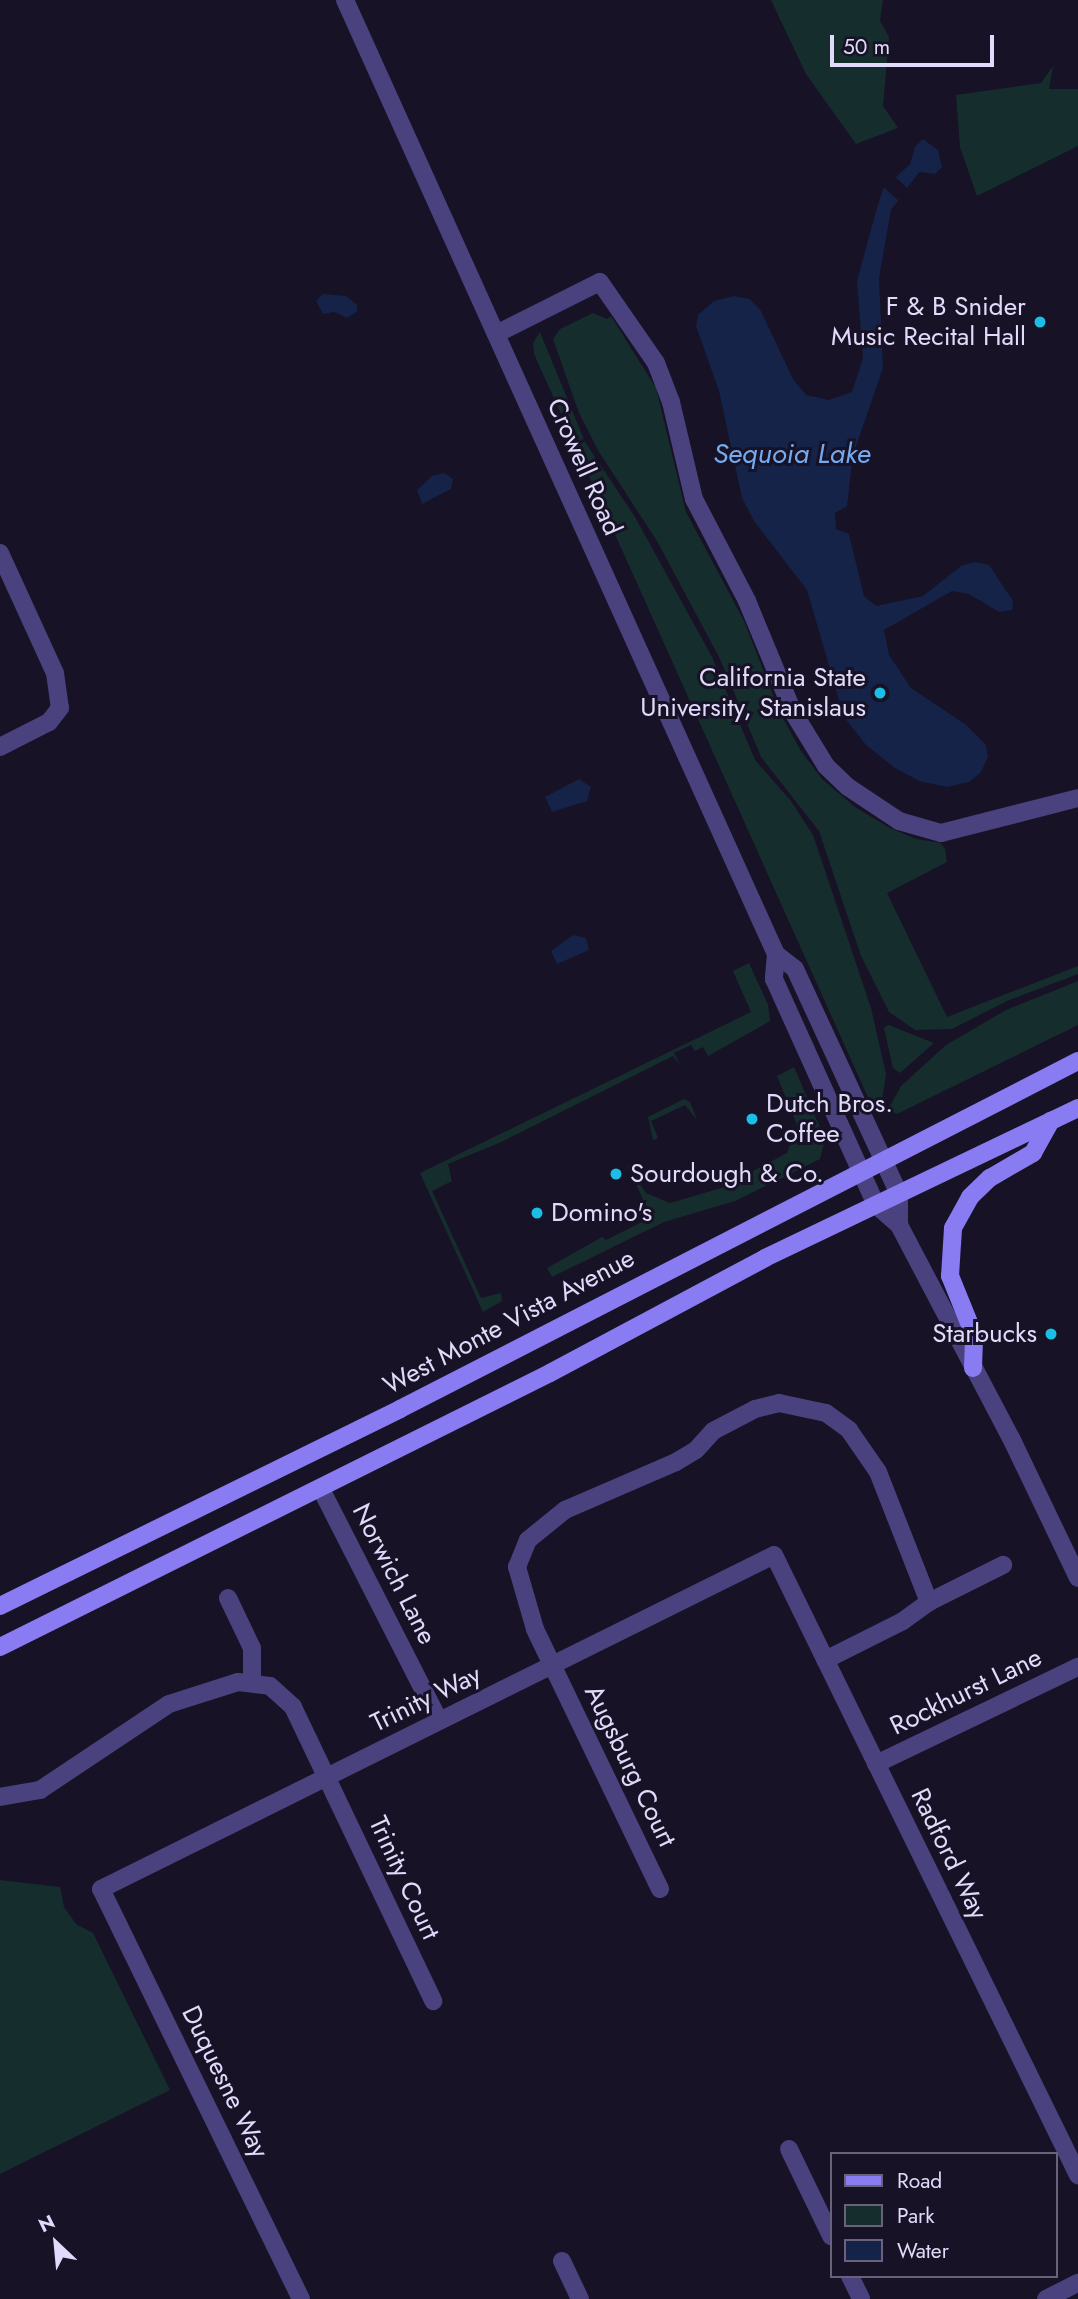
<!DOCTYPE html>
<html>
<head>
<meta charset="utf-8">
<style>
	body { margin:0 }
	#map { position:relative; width:1078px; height:2299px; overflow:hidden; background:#171225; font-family:Jost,sans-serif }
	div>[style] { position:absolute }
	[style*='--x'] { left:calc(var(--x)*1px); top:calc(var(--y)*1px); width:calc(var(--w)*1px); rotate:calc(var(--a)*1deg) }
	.green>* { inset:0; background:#162d2e }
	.water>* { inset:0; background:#142347 }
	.pier>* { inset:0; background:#171225; transform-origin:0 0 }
	.street>* { height:18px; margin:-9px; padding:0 9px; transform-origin:9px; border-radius:9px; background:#4a427f }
	.secondary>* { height:18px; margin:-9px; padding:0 9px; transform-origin:9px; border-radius:9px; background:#897bf1 }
	.dots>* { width:19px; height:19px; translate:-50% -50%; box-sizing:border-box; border:4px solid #171225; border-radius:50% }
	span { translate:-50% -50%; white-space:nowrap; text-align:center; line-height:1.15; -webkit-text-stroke:6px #171225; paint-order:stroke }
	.poi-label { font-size:26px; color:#e1dafb }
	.right { translate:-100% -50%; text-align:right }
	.left { translate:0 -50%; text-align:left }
	.street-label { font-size:26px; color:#e1dafb }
	.water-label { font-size:28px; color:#73aaf0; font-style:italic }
	.legend { position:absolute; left:830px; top:2152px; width:228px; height:126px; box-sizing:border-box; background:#171225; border:2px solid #68627b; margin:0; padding:9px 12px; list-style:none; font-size:21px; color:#e1dafb }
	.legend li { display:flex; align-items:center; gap:14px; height:35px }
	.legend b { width:35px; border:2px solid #68627b }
	.north { position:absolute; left:21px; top:2208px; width:70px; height:70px; -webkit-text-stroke:5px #171225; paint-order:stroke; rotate:334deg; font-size:19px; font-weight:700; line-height:28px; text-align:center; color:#e1dafb }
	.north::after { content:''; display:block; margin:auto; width:24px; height:32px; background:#e1dafb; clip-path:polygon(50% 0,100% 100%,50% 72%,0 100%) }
	.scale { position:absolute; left:830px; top:35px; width:164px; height:32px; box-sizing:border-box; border:4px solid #e1dafb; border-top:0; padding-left:9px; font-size:21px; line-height:24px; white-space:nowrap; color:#e1dafb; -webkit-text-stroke:5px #171225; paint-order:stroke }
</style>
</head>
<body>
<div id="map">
	<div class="green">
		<i style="clip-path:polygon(771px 0,883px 0,880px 21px,889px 37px,883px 106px,898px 128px,856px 144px,806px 74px)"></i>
		<i style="clip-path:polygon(1053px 66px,1049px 89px,1078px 89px,1078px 146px,977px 196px,960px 147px,956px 95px,1041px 83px)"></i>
		<i style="clip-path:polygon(593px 313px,607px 319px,611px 316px,656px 388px,686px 512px,744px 621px,780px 713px,801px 751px,822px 779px,855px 807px,890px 828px,916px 839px,941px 843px,945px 849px,947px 862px,887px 893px,947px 1017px,1078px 966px,1078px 974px,1007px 1001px,952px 1029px,915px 1030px,889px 1012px,861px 956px,819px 831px,761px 757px,720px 659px,657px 541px,599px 452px,579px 413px,553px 339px,560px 329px)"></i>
		<i style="clip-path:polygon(540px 332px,585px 442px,635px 517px,712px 657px,755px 760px,791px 801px,813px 835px,871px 1008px,886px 1074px,881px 1107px,871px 1104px,534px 354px,533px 343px)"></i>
		<i style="clip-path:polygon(749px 963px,768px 1005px,770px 1021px,708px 1056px,703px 1047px,695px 1051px,691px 1045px,674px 1053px,680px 1065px,673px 1056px,499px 1143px,448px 1164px,452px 1181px,432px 1191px,481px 1298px,501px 1293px,502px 1301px,483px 1312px,420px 1173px,751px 1012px,733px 971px)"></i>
		<i style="clip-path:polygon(1078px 981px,1078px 1025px,897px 1114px,888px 1110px,901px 1086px,946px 1045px,1006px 1010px)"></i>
		<i style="clip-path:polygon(889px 1025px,934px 1043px,900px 1073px,893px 1068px,884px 1028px)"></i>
		<i style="clip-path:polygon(794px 1067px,825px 1139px,820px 1159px,735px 1201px,664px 1222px,552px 1277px,547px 1268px,602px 1237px,606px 1240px,646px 1220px,643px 1216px,649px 1212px,626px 1163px,646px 1193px,670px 1203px,721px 1188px,787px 1153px,797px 1125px,777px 1076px)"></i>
		<i style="clip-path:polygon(684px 1099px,690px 1102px,697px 1120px,685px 1105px,651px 1121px,658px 1138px,653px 1140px,648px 1117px)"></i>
		<i style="clip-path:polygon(0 1880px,60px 1887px,64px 1907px,76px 1924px,93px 1933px,170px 2090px,0 2174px)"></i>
	</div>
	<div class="water">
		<i style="clip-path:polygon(923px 139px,938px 150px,942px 167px,935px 174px,919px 172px,891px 210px,879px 278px,883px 368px,853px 455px,847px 506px,835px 513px,836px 529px,849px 534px,864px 596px,876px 606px,923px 596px,961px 566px,974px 562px,989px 565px,1013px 601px,1012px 610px,999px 612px,969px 594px,952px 591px,884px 630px,889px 655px,911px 688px,965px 724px,986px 745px,988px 757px,981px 772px,969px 782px,947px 787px,919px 781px,895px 768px,866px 745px,844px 717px,807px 590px,754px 521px,742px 498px,719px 391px,696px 326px,698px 315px,714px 301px,734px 296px,750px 299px,761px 311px,793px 379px,806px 395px,829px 400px,852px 392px,863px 358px,857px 281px,876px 211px,883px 189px,910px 164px,915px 147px)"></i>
		<i style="clip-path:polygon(323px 294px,346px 296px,357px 305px,357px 312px,347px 318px,334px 312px,323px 314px,316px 301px)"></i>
		<i style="clip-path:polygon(444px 473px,453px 479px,451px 489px,422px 504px,417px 490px,432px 476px)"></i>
		<i style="clip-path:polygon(579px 779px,591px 787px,587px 801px,552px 812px,545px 797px)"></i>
		<i style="clip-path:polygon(573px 935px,586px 938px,589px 950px,557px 964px,551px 951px)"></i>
	</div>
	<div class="pier">
		<i style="left:892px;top:174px;width:22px;height:15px;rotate:43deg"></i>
	</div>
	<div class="street">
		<i style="--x:345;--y:0;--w:1047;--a:65.69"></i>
		<i style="--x:776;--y:954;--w:24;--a:38"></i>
		<i style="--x:795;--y:969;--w:248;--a:65.2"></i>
		<i style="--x:899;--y:1194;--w:31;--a:90"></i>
		<i style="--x:496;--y:334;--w:116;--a:-26.6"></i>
		<i style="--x:600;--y:282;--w:98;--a:55.3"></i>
		<i style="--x:656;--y:363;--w:42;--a:69"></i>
		<i style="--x:671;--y:402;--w:100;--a:76.7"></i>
		<i style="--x:694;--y:499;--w:115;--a:62.5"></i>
		<i style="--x:747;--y:601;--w:120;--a:67.5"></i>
		<i style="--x:793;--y:712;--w:63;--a:58.6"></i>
		<i style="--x:826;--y:766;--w:30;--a:44"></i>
		<i style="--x:848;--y:787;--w:61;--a:33.7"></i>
		<i style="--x:899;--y:821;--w:44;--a:15.9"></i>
		<i style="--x:941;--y:833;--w:141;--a:-14.3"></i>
		<i style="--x:0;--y:553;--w:132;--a:65.4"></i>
		<i style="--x:55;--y:673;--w:35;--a:82"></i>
		<i style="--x:60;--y:708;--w:18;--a:128"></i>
		<i style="--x:49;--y:722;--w:55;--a:153"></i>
		<i style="--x:776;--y:954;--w:25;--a:95"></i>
		<i style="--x:774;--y:979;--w:248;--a:65.7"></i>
		<i style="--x:876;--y:1205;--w:30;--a:41"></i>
		<i style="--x:899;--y:1225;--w:241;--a:62.3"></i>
		<i style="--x:1011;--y:1438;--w:155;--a:64.4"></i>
		<i style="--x:321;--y:1489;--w:260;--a:63"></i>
		<i style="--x:228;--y:1598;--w:55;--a:64.4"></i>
		<i style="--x:252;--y:1648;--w:33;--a:90"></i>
		<i style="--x:929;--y:1602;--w:83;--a:-26.6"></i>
		<i style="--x:876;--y:1764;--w:224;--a:-25.7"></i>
		<i style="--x:0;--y:1797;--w:41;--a:-9.9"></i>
		<i style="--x:40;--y:1790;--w:155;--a:-33.7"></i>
		<i style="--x:169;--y:1704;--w:72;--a:-17.7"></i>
		<i style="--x:238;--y:1682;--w:32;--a:7"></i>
		<i style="--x:270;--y:1686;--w:31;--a:42"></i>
		<i style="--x:293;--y:1707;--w:326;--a:64.5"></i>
		<i style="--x:660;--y:1889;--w:288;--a:-115.7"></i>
		<i style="--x:535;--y:1629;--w:65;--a:-106.2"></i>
		<i style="--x:517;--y:1567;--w:29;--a:-68"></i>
		<i style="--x:528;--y:1540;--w:48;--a:-39"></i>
		<i style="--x:565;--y:1510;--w:121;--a:-23.4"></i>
		<i style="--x:676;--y:1462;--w:23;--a:-31"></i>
		<i style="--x:696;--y:1450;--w:25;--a:-48"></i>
		<i style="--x:713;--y:1431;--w:47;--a:-27.6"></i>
		<i style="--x:755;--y:1409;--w:25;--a:-14"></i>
		<i style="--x:779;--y:1403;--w:48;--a:12"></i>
		<i style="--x:826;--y:1413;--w:29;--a:36"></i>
		<i style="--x:849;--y:1430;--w:51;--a:55.4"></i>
		<i style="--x:878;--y:1472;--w:140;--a:68.6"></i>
		<i style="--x:929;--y:1602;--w:32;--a:144"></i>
		<i style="--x:903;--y:1621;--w:87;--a:153.4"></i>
		<i style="--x:789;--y:2149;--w:97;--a:64.2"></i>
		<i style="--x:562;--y:2261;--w:42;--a:64.7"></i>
		<i style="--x:850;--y:2276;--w:25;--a:64"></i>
		<i style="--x:301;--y:2299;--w:456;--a:-116"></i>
		<i style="--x:101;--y:1889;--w:751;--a:-26.39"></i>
		<i style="--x:774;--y:1555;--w:691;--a:63.88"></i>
		<i style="--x:1046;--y:2299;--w:36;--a:-27"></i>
	</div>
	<div class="secondary">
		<i style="--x:973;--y:1368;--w:33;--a:-88"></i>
		<i style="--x:974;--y:1335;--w:64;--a:-112.1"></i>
		<i style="--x:950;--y:1276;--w:48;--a:-86.4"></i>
		<i style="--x:953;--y:1228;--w:35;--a:-61"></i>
		<i style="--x:970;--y:1197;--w:28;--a:-44"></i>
		<i style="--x:990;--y:1178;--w:50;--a:-30.2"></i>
		<i style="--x:1033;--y:1153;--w:37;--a:-61"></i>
		<i style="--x:0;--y:1606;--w:446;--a:-26.2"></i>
		<i style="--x:400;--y:1409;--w:762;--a:-27.17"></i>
		<i style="--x:0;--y:1647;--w:614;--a:-26.48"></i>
		<i style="--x:550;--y:1373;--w:244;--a:-28.1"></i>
		<i style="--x:765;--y:1258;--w:347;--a:-25.6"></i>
	</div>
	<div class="dots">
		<i style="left:1040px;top:322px;background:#1bbfe6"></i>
		<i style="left:880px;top:693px;background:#1bbfe6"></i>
		<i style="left:752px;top:1119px;background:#1bbfe6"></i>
		<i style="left:616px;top:1174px;background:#1bbfe6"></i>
		<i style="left:537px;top:1213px;background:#1bbfe6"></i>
		<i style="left:1051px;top:1334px;background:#1bbfe6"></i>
	</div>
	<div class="poi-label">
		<span class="right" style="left:1026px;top:322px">F &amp; B Snider<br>Music Recital Hall</span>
		<span class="right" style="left:866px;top:693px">California State<br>University, Stanislaus</span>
		<span class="left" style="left:766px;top:1119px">Dutch Bros.<br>Coffee</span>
		<span class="left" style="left:630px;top:1174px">Sourdough &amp; Co.</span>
		<span class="left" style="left:551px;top:1213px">Domino's</span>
		<span class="right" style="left:1037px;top:1334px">Starbucks</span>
	</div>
	<div class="street-label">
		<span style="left:584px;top:467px;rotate:66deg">Crowell Road</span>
		<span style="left:509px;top:1322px;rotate:-28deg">West Monte Vista Avenue</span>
		<span style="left:394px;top:1574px;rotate:63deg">Norwich Lane</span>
		<span style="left:966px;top:1692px;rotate:-26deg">Rockhurst Lane</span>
		<span style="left:426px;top:1699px;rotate:-26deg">Trinity Way</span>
		<span style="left:630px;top:1766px;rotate:64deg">Augsburg Court</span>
		<span style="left:949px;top:1854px;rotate:64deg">Radford Way</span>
		<span style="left:404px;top:1878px;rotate:65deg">Trinity Court</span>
		<span style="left:225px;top:2082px;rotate:64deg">Duquesne Way</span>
	</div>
	<div class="water-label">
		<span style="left:792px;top:454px">Sequoia Lake</span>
	</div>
	<ul class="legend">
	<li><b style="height:9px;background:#897bf1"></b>Road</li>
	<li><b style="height:19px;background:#162d2e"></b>Park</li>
	<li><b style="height:19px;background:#142347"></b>Water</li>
	</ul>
	<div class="north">N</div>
	<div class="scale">50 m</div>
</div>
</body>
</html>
